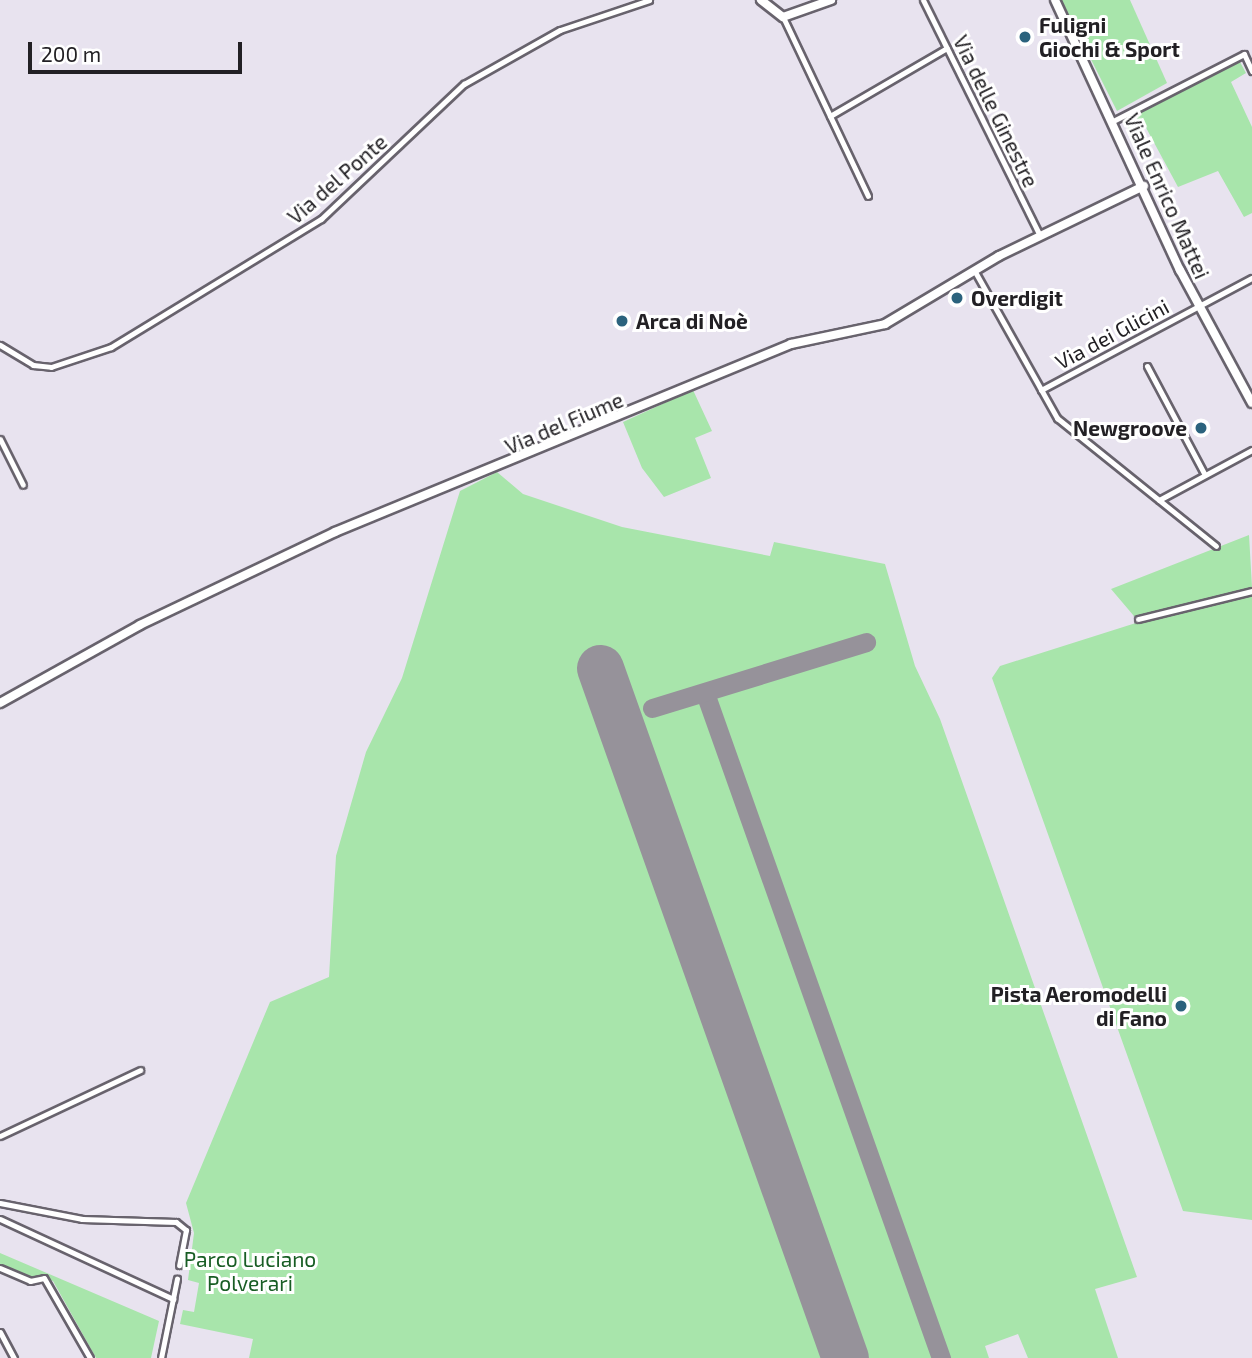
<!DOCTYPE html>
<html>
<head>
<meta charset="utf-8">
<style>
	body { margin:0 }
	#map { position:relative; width:1252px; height:1358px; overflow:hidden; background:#e8e3ef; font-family:"Exo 2",sans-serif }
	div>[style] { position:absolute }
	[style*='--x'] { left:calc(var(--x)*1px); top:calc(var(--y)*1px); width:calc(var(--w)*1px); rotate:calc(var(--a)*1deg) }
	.green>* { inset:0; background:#a8e5ab }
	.taxiway>* { height:19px; margin:-9.5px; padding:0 9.5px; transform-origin:9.5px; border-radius:9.5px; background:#96929a }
	.runway>* { height:47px; margin:-23.5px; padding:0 23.5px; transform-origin:23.5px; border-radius:23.5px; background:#96929a }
	.roads { filter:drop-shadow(2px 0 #68636d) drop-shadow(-2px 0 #68636d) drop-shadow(0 2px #68636d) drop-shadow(0 -2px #68636d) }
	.street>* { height:5px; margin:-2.5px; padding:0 2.5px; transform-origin:2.5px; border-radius:2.5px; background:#fff }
	.secondary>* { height:8px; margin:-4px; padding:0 4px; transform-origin:4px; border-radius:4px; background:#fff }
	.dots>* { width:19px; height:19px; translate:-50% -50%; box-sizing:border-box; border:4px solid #fff; border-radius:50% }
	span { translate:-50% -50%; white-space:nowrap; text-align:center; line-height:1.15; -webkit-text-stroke:6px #fff; paint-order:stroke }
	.poi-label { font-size:21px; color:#222024; font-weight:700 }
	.left { translate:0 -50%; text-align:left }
	.right { translate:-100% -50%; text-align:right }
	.street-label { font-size:21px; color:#222024 }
	.park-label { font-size:21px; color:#185d24 }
	.scale { position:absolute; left:28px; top:42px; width:214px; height:32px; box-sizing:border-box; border:4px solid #222024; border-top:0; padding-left:9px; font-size:21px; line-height:24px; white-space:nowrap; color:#222024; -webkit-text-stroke:5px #fff; paint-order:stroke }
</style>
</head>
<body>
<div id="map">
	<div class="green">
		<i style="clip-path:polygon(1061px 0,1130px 0,1167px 83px,1117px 111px)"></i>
		<i style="clip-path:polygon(1240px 62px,1246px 73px,1231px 82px,1252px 127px,1252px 213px,1244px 217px,1218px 171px,1178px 187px,1144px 124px,1130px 131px,1124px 121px)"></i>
		<i style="clip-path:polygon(693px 390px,712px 431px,695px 438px,711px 478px,664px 497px,642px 468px,623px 422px)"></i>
		<i style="clip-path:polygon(497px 472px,523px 494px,622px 527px,770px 556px,774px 542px,885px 564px,915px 666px,940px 719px,1137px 1277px,1095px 1289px,1118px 1358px,1028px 1358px,1018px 1334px,985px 1346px,989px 1358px,249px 1358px,253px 1339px,180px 1324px,183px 1310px,194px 1312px,199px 1283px,188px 1280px,194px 1233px,186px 1203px,270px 1002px,329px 977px,336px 856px,366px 752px,402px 678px,460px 491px)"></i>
		<i style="clip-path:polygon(1249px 535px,1252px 587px,1148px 620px,1252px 592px,1252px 1220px,1183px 1211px,992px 678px,1000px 666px,1139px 622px,1111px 589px)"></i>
		<i style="clip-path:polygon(0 1253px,159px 1321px,151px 1358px,96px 1358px,53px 1281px,0 1270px)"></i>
	</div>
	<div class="taxiway">
		<i style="--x:705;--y:693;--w:706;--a:70.46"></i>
		<i style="--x:652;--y:708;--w:224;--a:-17.1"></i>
	</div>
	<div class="runway">
		<i style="--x:600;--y:668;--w:732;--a:70.45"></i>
	</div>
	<div class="roads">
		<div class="street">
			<i style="--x:923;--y:0;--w:263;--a:63.6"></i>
			<i style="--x:783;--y:17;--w:198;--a:64.6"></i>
			<i style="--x:830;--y:116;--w:135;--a:-30.2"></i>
			<i style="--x:1115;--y:120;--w:145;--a:-27.1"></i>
			<i style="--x:1244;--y:54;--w:19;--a:65"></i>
			<i style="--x:974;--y:270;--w:170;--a:60.7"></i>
			<i style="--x:1057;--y:418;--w:204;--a:38.8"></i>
			<i style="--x:0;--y:345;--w:39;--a:31"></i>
			<i style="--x:33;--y:365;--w:18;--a:6"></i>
			<i style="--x:51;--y:367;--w:63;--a:-18.4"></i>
			<i style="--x:111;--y:347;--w:246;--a:-31.4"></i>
			<i style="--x:321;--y:219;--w:197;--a:-43.4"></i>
			<i style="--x:464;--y:84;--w:110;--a:-29.4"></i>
			<i style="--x:560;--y:30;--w:94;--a:-18.6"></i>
			<i style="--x:1147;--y:366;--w:123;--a:62"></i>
			<i style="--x:1041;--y:390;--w:239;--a:-28"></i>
			<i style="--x:0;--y:439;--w:51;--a:63.4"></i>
			<i style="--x:1159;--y:500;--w:106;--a:-28.3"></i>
			<i style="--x:1138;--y:619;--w:117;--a:-13.8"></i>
			<i style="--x:0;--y:1136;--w:155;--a:-25.2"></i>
			<i style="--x:0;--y:1203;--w:84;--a:11"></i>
			<i style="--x:82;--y:1219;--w:94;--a:1.8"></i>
			<i style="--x:176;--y:1222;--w:13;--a:39"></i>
			<i style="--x:186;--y:1230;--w:36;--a:101"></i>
			<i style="--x:0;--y:1219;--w:191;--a:24.8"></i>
			<i style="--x:0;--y:1268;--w:33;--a:23"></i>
			<i style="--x:30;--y:1281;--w:14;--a:-12"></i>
			<i style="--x:44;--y:1278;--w:92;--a:60.1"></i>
			<i style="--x:0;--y:1332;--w:30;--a:62"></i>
			<i style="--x:161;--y:1358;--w:81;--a:-78.6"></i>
		</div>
		<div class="secondary">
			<i style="--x:761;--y:0;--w:28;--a:38"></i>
			<i style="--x:783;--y:17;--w:51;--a:-19.5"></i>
			<i style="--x:1055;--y:0;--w:298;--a:65.2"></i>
			<i style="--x:1180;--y:270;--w:151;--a:61.6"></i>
			<i style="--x:0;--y:703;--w:160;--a:-29.1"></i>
			<i style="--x:140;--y:625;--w:216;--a:-25.5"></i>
			<i style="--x:335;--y:532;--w:493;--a:-22.4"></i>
			<i style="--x:791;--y:344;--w:96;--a:-12"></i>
			<i style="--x:885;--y:324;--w:133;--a:-30.8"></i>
			<i style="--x:999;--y:256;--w:161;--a:-25.8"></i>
		</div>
	</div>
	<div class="dots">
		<i style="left:1025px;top:37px;background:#2b627d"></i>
		<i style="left:957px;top:298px;background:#2b627d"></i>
		<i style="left:622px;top:321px;background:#2b627d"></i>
		<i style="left:1201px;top:428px;background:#2b627d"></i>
		<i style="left:1181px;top:1006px;background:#2b627d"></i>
	</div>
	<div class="poi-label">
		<span class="left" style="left:1039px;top:37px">Fuligni<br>Giochi &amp; Sport</span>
		<span class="left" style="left:971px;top:298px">Overdigit</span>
		<span class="left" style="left:636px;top:321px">Arca di Noè</span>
		<span class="right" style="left:1187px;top:428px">Newgroove</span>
		<span class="right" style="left:1167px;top:1006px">Pista Aeromodelli<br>di Fano</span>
	</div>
	<div class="street-label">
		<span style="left:996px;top:111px;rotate:64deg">Via delle Ginestre</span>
		<span style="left:337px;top:179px;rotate:-41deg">Via del Ponte</span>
		<span style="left:1167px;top:196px;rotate:66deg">Viale Enrico Mattei</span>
		<span style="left:1112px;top:334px;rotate:-28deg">Via dei Glicini</span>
		<span style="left:564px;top:423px;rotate:-23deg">Via del Fiume</span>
	</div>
	<div class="park-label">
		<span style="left:250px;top:1271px">Parco Luciano<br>Polverari</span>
	</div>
	<div class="scale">200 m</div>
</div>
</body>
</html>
